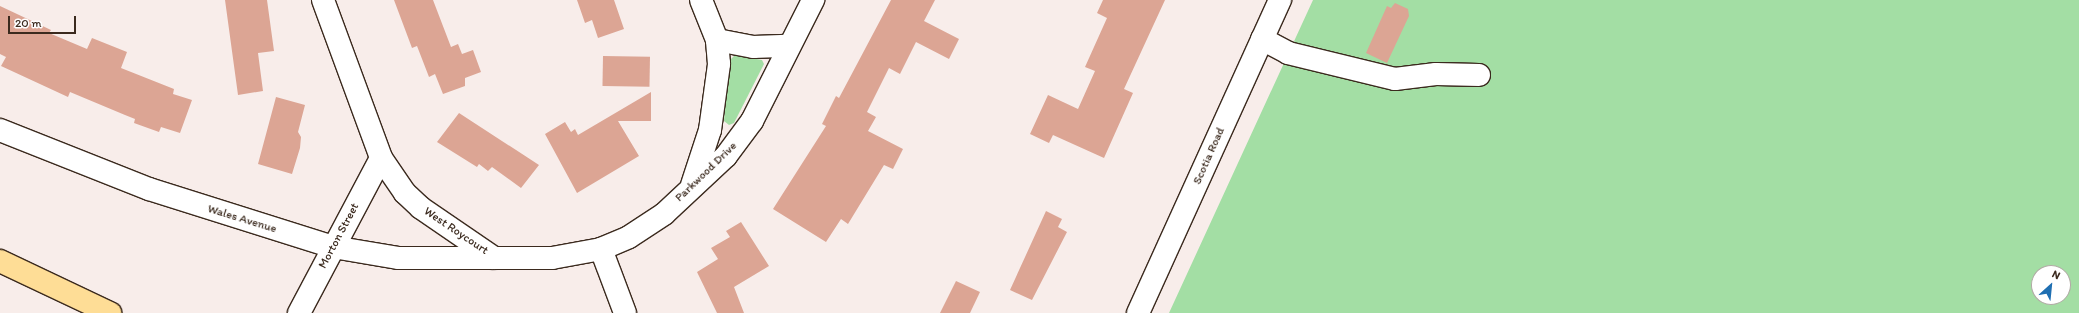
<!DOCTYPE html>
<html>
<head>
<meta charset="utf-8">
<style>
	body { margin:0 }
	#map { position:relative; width:2079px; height:313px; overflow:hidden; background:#f8edea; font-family:Itim,sans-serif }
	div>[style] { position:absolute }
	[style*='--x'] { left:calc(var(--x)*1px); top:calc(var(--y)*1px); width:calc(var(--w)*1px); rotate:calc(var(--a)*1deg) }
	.green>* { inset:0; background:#a3dea4 }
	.building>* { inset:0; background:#dca594; transform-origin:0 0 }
	.roads { filter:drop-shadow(1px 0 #3b2a1e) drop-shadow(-1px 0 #3b2a1e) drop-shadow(0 1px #3b2a1e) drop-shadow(0 -1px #3b2a1e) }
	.minor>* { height:22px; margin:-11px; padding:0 11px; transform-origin:11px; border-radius:11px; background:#fff }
	.major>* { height:22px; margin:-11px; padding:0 11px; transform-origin:11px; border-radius:11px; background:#fedd96 }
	span { translate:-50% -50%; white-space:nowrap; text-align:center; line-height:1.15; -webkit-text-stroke:3px #fff; paint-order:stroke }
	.street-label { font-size:12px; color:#3b2a1e }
	.north { position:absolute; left:2031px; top:265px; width:40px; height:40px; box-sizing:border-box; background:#fff; border:1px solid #b1aaa5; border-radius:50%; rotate:27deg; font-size:11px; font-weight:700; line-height:16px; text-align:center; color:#3b2a1e }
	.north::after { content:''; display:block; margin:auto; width:14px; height:18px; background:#1f6fb2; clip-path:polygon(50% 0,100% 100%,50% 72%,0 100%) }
	.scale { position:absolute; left:8px; top:16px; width:68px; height:18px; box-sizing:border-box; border:2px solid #3b2a1e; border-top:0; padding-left:5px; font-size:12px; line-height:14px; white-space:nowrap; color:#3b2a1e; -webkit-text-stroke:3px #fff; paint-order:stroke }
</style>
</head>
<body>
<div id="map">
	<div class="green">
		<i style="clip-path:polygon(evenodd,1313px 0,2079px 0,2079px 313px,1169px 313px,1313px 0,2039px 273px,2063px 273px,2063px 297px,2039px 297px,2039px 273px)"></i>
		<i style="clip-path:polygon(735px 55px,762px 60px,764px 64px,734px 123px,729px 125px,724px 121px,728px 62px)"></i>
	</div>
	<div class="building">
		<i style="clip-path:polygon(225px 0,267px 0,274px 51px,258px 53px,263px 91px,238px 95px)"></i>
		<i style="clip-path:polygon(394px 0,433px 0,451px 47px,458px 44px,462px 54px,473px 50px,481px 72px,465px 78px,465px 86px,443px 94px,435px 74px,429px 77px,417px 46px,412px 48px)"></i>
		<i style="clip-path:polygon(577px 0,614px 0,624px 29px,598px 38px,592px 20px,585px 23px)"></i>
		<i style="clip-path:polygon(891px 0,935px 0,924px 21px,959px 39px,949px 59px,916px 42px,900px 74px,889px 68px,867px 112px,876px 117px,868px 131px,903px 149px,893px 169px,884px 165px,848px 224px,841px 219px,826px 242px,773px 209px,826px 126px,822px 124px,836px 96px,839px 98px)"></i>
		<i style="clip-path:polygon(1103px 0,1165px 0,1124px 89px,1133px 93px,1104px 158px,1053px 135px,1049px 143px,1030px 134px,1048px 95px,1078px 109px,1095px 71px,1085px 67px,1107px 18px,1097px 13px)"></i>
		<i style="clip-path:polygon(1395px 3px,1408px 9px,1409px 16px,1387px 63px,1366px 53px,1387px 6px,1391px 8px)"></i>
		<i style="clip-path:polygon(0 6px,51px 30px,49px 33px,87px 49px,92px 38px,127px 52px,121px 68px,174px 89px,173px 94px,192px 100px,180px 133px,161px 127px,159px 132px,134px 123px,135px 119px,125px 115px,70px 92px,68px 97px,1px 66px,6px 57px,0 54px)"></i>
		<i style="left:603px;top:56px;width:47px;height:30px;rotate:1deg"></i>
		<i style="clip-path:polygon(651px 92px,651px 121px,618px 121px,639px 156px,577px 193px,545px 134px,565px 122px,571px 132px,575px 129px,578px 135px)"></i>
		<i style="clip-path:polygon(276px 97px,305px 105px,298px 132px,301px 137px,300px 148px,292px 174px,258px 164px)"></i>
		<i style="clip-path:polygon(459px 113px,539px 165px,521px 188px,492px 167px,488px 171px,479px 164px,477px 167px,437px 142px)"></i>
		<i style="clip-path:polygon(1046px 211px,1062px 219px,1058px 227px,1067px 232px,1032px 300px,1010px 290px)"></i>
		<i style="clip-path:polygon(741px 222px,769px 266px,734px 287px,744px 313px,717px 313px,697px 272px,718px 259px,711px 248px,730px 237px,726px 231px)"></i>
		<i style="clip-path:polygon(956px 281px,980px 292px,970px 313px,940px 313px)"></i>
	</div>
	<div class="roads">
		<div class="minor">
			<i style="--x:323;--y:0;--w:168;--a:69.8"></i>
			<i style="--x:381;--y:158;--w:42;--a:55.6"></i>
			<i style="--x:405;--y:193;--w:22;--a:43"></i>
			<i style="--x:421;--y:208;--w:88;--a:34.4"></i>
			<i style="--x:1262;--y:39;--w:30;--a:28"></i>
			<i style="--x:1288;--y:53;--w:110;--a:13.7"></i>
			<i style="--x:1395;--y:79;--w:41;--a:-7"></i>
			<i style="--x:1436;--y:74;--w:43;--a:1.3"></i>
			<i style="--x:717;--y:40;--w:37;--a:11"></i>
			<i style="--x:753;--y:47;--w:35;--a:-2"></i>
			<i style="--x:0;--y:130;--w:160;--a:21.6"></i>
			<i style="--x:149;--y:189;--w:193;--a:17.5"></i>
			<i style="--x:333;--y:247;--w:67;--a:9.5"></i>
			<i style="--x:399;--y:258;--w:153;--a:0"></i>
			<i style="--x:552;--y:258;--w:50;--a:-10.4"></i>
			<i style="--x:601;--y:249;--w:30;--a:-23"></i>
			<i style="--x:629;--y:237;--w:42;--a:-33.3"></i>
			<i style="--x:664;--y:214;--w:85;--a:-43.1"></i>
			<i style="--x:726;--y:156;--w:44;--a:-53.4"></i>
			<i style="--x:752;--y:121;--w:136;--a:-63.2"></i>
			<i style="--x:692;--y:185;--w:58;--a:-71.9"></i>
			<i style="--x:710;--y:130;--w:67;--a:-82.2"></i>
			<i style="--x:719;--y:64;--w:24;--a:-95"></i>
			<i style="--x:717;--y:40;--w:43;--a:-111.8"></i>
			<i style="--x:601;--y:249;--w:68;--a:69.4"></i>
			<i style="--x:299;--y:313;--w:175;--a:-62.1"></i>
			<i style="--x:1138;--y:313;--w:344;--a:-65.6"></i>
		</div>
		<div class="major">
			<i style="--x:0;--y:261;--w:122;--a:25.3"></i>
		</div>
	</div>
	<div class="street-label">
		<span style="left:1209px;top:156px;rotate:-66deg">Scotia Road</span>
		<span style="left:706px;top:172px;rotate:-44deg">Parkwood Drive</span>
		<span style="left:242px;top:219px;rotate:17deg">Wales Avenue</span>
		<span style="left:456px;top:231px;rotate:34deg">West Roycourt</span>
		<span style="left:339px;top:236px;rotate:-62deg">Morton Street</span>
	</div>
	<div class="north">N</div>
	<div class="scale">20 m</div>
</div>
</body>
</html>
